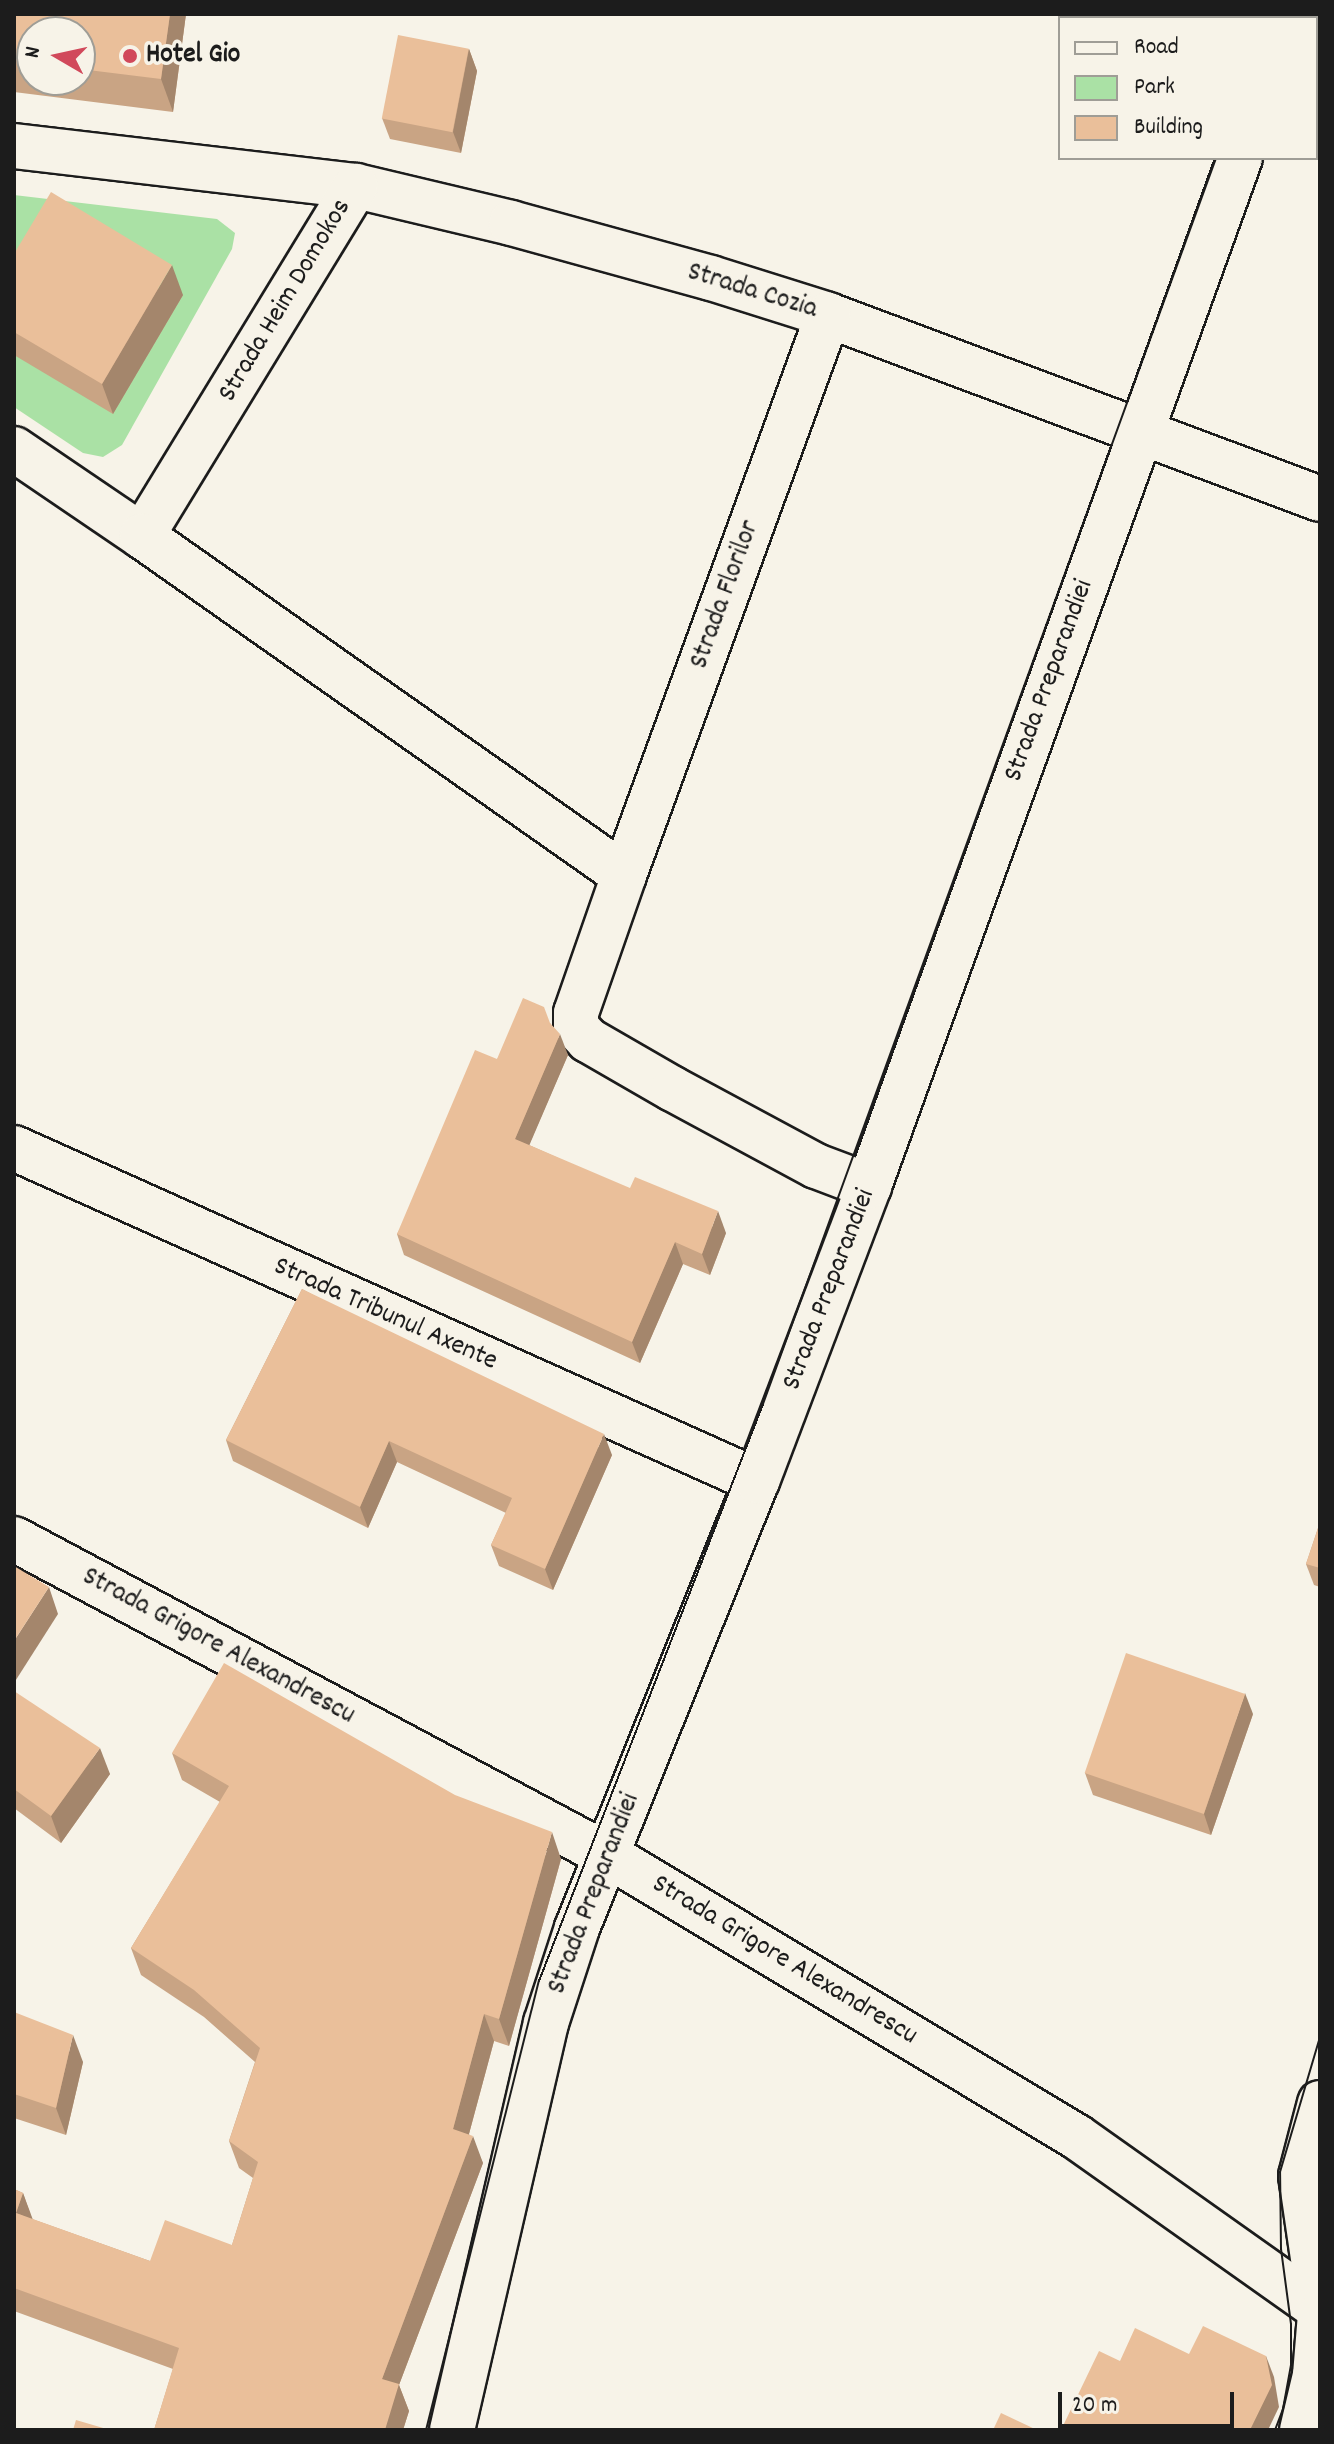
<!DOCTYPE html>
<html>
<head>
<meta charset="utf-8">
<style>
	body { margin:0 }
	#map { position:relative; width:1334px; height:2444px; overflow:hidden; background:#f7f3e8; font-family:Dekko,sans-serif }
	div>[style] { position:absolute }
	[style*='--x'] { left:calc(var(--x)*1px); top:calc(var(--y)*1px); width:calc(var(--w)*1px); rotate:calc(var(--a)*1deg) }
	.green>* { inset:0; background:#aae1a5 }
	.roads { filter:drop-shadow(2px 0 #1c1c1c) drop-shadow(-2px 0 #1c1c1c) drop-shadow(0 2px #1c1c1c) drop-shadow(0 -2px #1c1c1c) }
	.minor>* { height:44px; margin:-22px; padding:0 22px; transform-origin:22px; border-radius:22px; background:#f7f3e8 }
	.major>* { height:44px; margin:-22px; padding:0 22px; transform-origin:22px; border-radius:22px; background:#f7f3e8 }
	.tram>* { height:2px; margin:-1px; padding:0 1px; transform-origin:1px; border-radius:1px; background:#1c1c1c }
	.wall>* { inset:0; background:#c9a484 }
	.shaded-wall>* { inset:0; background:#a4866c }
	.building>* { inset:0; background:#eabf9a; transform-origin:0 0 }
	.dots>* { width:22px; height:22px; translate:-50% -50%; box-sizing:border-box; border:4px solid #f7f3e8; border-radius:50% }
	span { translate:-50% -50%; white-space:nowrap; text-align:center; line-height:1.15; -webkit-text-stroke:7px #f7f3e8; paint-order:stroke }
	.poi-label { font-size:28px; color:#1c1c1c; font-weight:700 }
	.left { translate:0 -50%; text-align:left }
	.street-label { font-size:28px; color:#1c1c1c }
	.frame { position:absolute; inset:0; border:16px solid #1c1c1c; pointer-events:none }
	.legend { position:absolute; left:1058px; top:16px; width:260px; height:144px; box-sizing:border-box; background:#f7f3e8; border:2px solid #9f9d96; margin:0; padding:10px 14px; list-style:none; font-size:24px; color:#1c1c1c }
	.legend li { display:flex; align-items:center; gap:16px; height:40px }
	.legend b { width:40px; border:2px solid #9f9d96 }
	.north { position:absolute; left:16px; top:16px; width:80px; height:80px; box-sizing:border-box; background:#f7f3e8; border:2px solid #9f9d96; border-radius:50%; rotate:279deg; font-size:22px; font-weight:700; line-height:32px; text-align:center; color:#1c1c1c }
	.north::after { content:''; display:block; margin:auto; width:28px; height:36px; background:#d1495b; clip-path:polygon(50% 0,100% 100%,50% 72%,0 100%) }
	.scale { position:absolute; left:1058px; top:2392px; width:176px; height:36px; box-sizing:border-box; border:4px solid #1c1c1c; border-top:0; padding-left:10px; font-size:24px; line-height:28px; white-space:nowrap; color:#1c1c1c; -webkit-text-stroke:6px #f7f3e8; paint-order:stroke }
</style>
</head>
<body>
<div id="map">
	<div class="green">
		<i style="clip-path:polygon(14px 195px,217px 219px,235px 233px,232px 249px,122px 445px,103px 457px,83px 453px,14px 407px)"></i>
	</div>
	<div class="roads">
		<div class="minor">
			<i style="--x:14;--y:146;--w:344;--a:6.7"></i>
			<i style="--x:356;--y:186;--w:159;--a:13.4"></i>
			<i style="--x:511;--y:223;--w:207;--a:15.4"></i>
			<i style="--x:711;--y:278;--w:123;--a:17.5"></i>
			<i style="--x:828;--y:315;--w:525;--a:20.5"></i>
			<i style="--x:14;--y:449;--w:155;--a:34.2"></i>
			<i style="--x:142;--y:536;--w:410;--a:-58.6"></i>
			<i style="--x:142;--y:536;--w:589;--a:35.12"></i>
			<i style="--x:624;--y:875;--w:596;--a:-69.98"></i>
			<i style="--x:624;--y:875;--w:146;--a:109.2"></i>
			<i style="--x:576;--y:1013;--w:14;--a:90"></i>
			<i style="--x:576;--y:1027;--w:18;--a:47"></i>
			<i style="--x:588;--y:1040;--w:98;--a:30"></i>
			<i style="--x:673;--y:1089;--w:162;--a:28.3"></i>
			<i style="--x:816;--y:1166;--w:57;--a:20.7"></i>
			<i style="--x:14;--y:1148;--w:814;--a:24.14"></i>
			<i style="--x:14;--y:1539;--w:674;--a:28.05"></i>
			<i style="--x:609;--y:1856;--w:546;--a:30.98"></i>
			<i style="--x:1077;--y:2137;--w:298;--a:35.3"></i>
		</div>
		<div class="major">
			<i style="--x:1290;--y:18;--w:4;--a:-63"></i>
			<i style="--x:1320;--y:2103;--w:75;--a:104.6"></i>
			<i style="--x:1301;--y:2176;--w:132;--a:81.7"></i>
			<i style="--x:452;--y:2430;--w:418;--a:-77"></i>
			<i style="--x:546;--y:2023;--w:100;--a:-71.9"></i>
			<i style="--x:577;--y:1928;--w:482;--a:-68.1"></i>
			<i style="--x:757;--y:1481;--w:316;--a:-69.2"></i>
			<i style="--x:869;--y:1186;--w:1093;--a:-70.16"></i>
			<i style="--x:1302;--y:2430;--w:57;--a:-76.7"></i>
			<i style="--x:1315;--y:2375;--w:61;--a:-85.3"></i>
		</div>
	</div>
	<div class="tram">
		<i style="--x:1268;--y:18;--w:4;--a:-63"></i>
		<i style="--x:426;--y:2430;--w:463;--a:-75.9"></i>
		<i style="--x:539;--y:1981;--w:619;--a:-68.78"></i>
		<i style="--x:763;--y:1404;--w:1326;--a:-70.02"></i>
		<i style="--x:1275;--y:2430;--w:22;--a:-69"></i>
		<i style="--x:1283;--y:2409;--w:45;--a:-79.7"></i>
		<i style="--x:1291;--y:2365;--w:41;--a:-90"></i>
		<i style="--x:1291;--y:2324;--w:76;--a:-97.6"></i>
		<i style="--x:1281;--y:2249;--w:77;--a:-90.7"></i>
		<i style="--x:1280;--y:2172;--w:141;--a:-73.5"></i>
	</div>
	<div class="wall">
		<i style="clip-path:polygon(evenodd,14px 14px,186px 14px,173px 112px,14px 92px,14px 14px,32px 32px,80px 32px,80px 80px,32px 80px,32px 32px)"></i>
		<i style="clip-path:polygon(469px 49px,477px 71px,461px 153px,390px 139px,382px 118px)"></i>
		<i style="clip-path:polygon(14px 254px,183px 295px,113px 414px,14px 355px)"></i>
		<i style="clip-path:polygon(550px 1023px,568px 1055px,529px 1145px,726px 1233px,710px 1275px,683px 1264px,640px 1363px,404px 1255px,397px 1234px,497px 1059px)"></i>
		<i style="clip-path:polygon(302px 1289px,612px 1455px,553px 1590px,499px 1566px,491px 1545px,506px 1513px,397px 1462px,368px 1528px,233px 1461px,226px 1440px)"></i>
		<i style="clip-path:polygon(1320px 1522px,1320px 1587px,1314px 1585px,1306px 1564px)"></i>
		<i style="clip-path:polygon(14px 1691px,110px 1774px,61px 1843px,14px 1808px)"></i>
		<i style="clip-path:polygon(1253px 1714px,1211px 1835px,1093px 1795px,1085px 1773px)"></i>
		<i style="clip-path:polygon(172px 1753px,561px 1859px,509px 2046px,494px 2041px,469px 2134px,483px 2163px,399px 2385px,409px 2411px,403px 2430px,154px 2430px,173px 2369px,14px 2311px,14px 2189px,23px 2193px,32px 2219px,150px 2261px,232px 2245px,253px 2178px,239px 2168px,229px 2141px,255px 2062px,204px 2017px,141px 1975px,131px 1948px,220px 1802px,182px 1780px)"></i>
		<i style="clip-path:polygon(14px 2012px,83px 2062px,66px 2135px,14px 2118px)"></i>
	</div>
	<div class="shaded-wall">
		<i style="clip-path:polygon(170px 14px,186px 14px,173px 112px,161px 79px)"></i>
		<i style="clip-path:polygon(469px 49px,477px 71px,461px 153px,453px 132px)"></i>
		<i style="clip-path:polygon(172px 265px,183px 295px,113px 414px,102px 384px)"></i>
		<i style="clip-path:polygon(560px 1034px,568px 1055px,523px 1160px,515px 1139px)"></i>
		<i style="clip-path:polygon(718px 1211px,726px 1233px,710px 1275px,702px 1254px)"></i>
		<i style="clip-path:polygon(675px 1242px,683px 1264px,640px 1363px,632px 1342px)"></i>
		<i style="clip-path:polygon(604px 1434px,612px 1455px,553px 1590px,545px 1569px)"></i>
		<i style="clip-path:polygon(389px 1441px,397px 1462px,368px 1528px,360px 1507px)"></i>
		<i style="clip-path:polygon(49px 1587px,58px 1614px,14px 1683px,14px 1641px)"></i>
		<i style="clip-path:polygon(1245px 1693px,1253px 1714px,1211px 1835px,1204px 1814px)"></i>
		<i style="clip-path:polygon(100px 1748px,110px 1774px,61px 1843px,51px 1816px)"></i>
		<i style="clip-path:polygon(552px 1832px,561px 1859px,509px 2046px,499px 2019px)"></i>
		<i style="clip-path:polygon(484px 2014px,494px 2041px,463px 2156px,453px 2129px)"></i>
		<i style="clip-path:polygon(73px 2035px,83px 2062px,66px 2135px,56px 2108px)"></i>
		<i style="clip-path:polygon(473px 2136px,483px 2163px,399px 2385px,409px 2411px,403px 2430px,385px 2430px,382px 2379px)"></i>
		<i style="clip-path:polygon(23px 2193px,33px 2220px,16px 2213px)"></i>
		<i style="clip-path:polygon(1266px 2356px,1274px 2377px,1279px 2407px,1268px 2430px,1250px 2430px)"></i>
	</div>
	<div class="building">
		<i style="clip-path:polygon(14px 14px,170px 14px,161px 79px,80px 69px,80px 32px,32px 32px,32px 62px,14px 60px)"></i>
		<i style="left:398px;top:35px;width:72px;height:85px;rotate:11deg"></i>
		<i style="clip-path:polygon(51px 192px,172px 265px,102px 384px,14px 332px,14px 254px)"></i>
		<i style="clip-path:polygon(523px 998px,544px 1007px,550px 1023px,560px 1034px,515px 1139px,630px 1188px,635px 1177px,718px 1211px,702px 1254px,675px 1242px,632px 1342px,397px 1234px,475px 1050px,497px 1059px)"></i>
		<i style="clip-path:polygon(302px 1289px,604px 1434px,545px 1569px,491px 1545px,512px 1498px,389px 1441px,360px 1507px,226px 1440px)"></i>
		<i style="clip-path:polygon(1320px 1522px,1320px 1568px,1306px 1564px)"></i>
		<i style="clip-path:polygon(14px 1566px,49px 1587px,14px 1641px)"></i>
		<i style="left:1126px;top:1653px;width:126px;height:127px;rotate:19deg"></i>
		<i style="clip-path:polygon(224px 1663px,455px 1795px,552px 1832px,499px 2019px,484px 2014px,453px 2129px,473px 2136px,382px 2379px,399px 2384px,385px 2430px,154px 2430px,179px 2348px,14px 2288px,14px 2189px,23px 2193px,16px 2213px,150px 2261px,165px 2220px,232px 2245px,258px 2162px,229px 2141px,260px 2048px,194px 1990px,131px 1948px,229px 1786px,172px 1753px)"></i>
		<i style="clip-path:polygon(14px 1691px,100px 1748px,51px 1816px,14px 1789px)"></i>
		<i style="clip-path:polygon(14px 2012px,73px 2035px,56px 2108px,14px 2094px)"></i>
		<i style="clip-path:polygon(1203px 2326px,1266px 2356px,1272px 2385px,1250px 2430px,1061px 2430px,1099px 2351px,1120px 2361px,1135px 2328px,1189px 2354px)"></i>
		<i style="clip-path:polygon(1001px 2413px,1037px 2430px,993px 2430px)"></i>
		<i style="clip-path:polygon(76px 2420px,110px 2430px,73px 2430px)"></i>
	</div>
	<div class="dots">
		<i style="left:130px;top:56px;background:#d1495b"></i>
	</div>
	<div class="poi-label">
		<span class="left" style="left:146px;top:56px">Hotel Gio</span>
	</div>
	<div class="street-label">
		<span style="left:752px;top:292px;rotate:17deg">Strada Cozia</span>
		<span style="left:286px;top:301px;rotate:-59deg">Strada Heim Domokos</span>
		<span style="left:726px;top:595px;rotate:-70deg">Strada Florilor</span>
		<span style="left:1050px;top:681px;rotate:-70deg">Strada Preparandiei</span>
		<span style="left:830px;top:1290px;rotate:-69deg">Strada Preparandiei</span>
		<span style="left:385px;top:1315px;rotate:24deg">Strada Tribunul Axente</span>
		<span style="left:218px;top:1647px;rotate:28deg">Strada Grigore Alexandrescu</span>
		<span style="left:595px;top:1894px;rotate:-69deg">Strada Preparandiei</span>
		<span style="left:784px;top:1961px;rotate:31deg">Strada Grigore Alexandrescu</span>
	</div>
	<div class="frame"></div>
	<ul class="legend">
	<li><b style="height:10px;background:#f7f3e8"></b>Road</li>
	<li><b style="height:22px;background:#aae1a5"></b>Park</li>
	<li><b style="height:22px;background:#eabf9a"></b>Building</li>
	</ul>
	<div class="north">N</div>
	<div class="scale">20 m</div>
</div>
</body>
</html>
